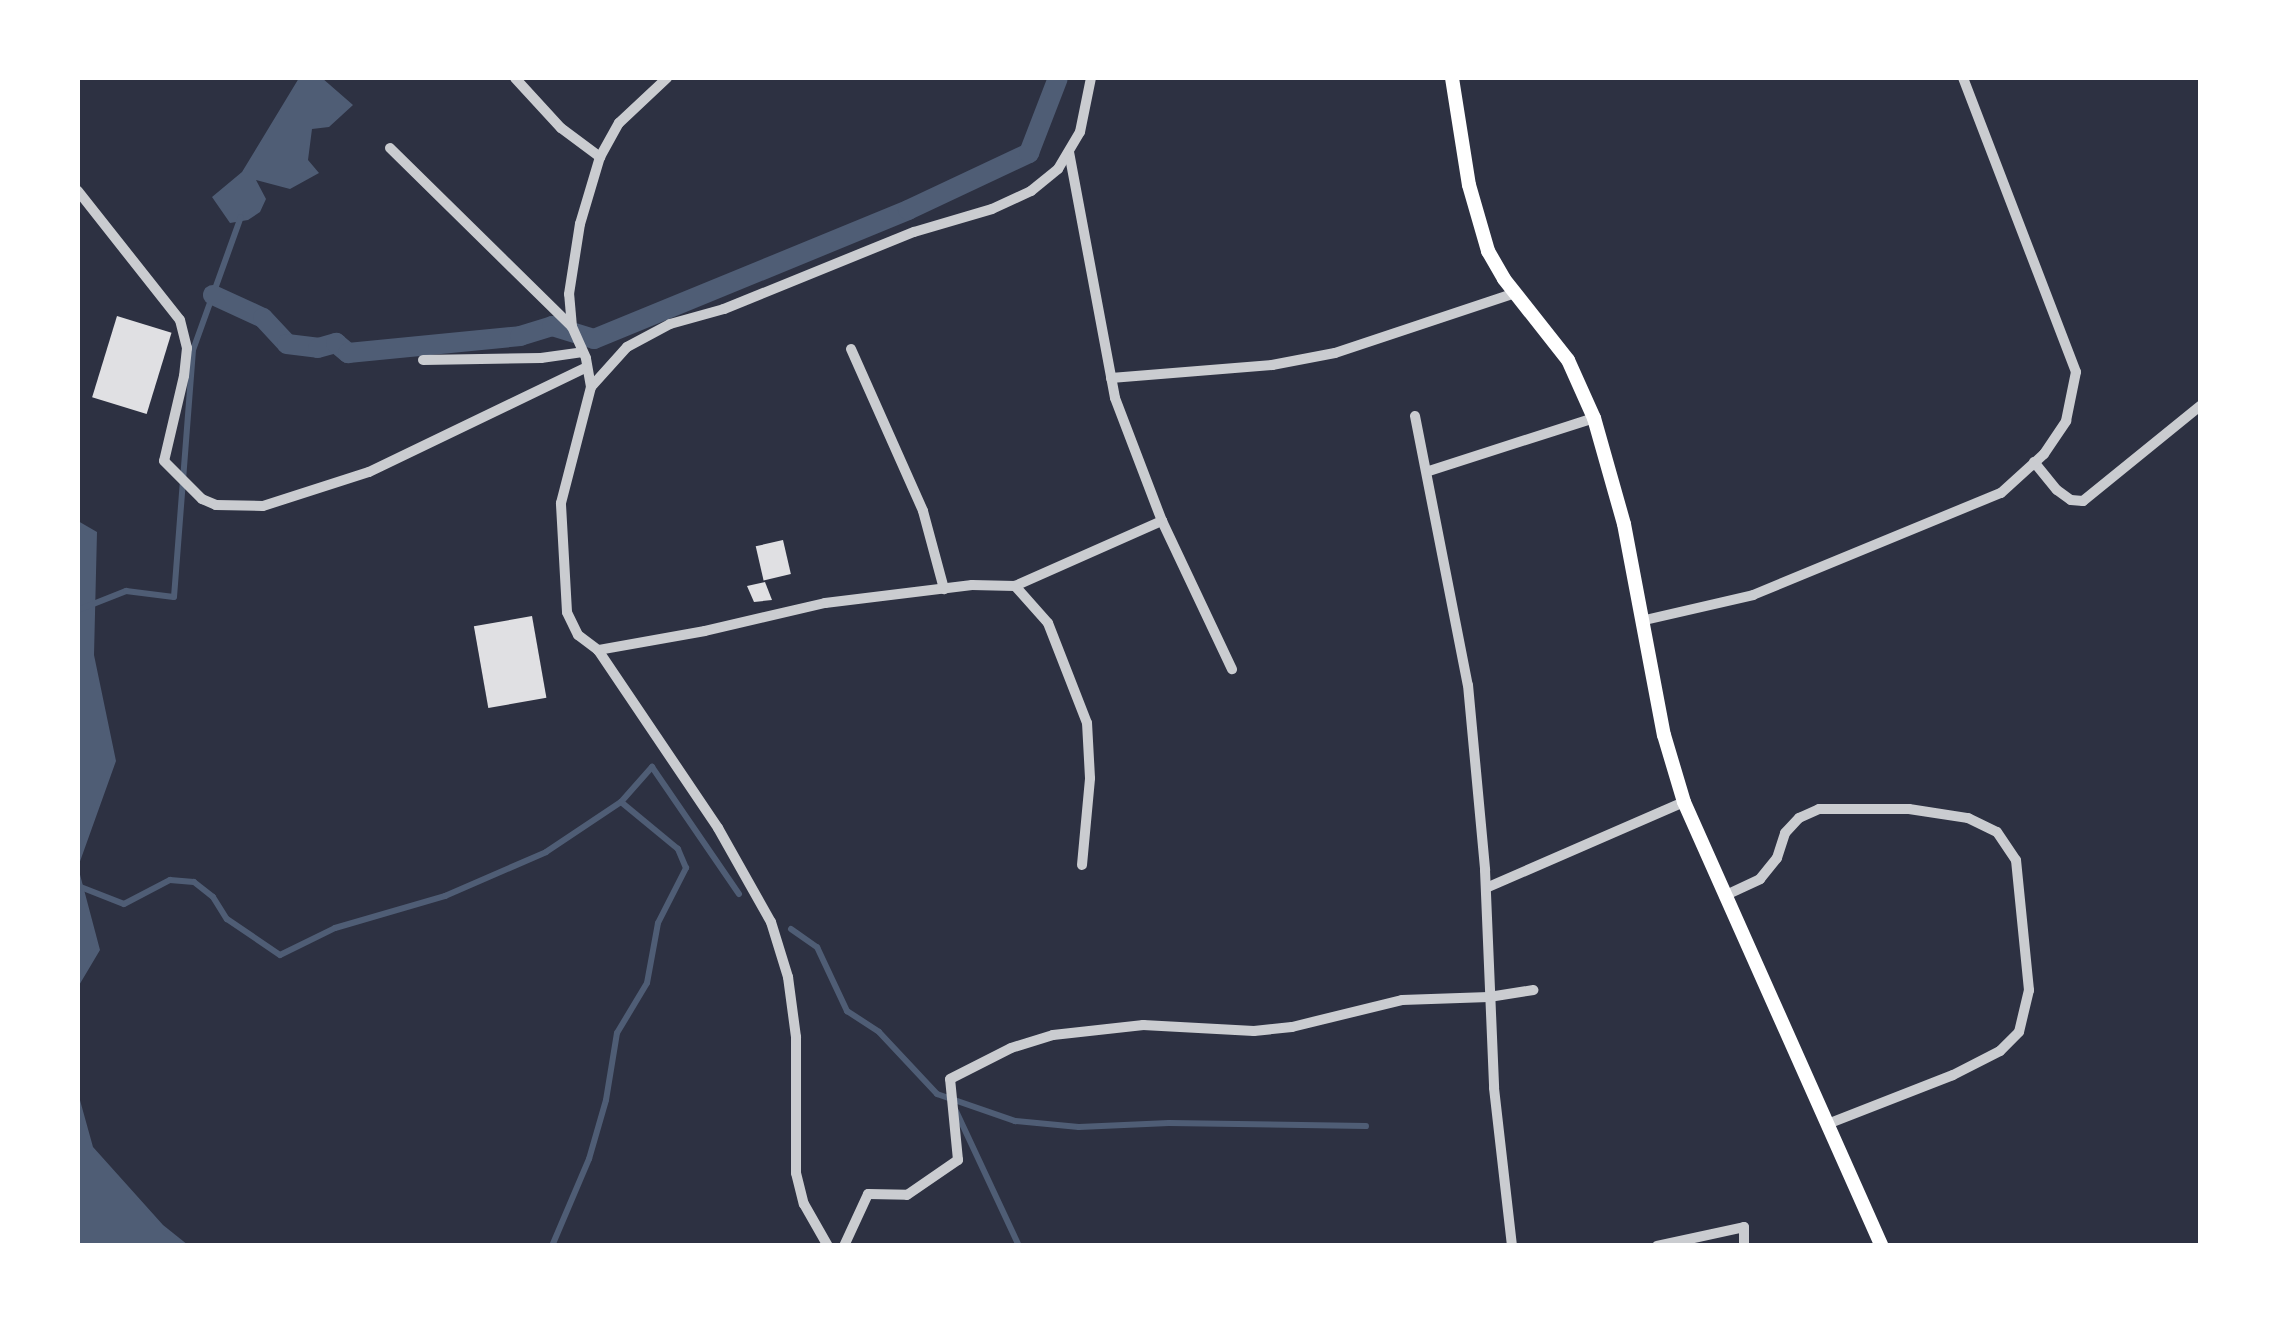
<!DOCTYPE html>
<html>
<head>
<meta charset="utf-8">
<style>
	body { margin:0 }
	#map { position:relative; width:2278px; height:1323px; overflow:hidden; background:#2d3142; font-family:"Libre Baskerville",serif }
	div>[style] { position:absolute }
	[style*='--x'] { left:calc(var(--x)*1px); top:calc(var(--y)*1px); width:calc(var(--w)*1px); rotate:calc(var(--a)*1deg) }
	.water>* { inset:0; background:#4f5d75 }
	.stream>* { height:6px; margin:-3px; padding:0 3px; transform-origin:3px; border-radius:3px; background:#4f5d75 }
	.canal>* { height:20px; margin:-10px; padding:0 10px; transform-origin:10px; border-radius:10px; background:#4f5d75 }
	.building>* { inset:0; background:#e0e0e3; transform-origin:0 0 }
	.minor>* { height:10px; margin:-5px; padding:0 5px; transform-origin:5px; border-radius:5px; background:#caccd0 }
	.secondary>* { height:14px; margin:-7px; padding:0 7px; transform-origin:7px; border-radius:7px; background:#fff }
	span { translate:-50% -50%; white-space:nowrap; text-align:center; line-height:1.15; -webkit-text-stroke:8px #fff; paint-order:stroke }
	.frame { position:absolute; inset:0; border:80px solid #fff; pointer-events:none }
</style>
</head>
<body>
<div id="map">
	<div class="water">
		<i style="clip-path:polygon(299px 78px,322px 78px,353px 105px,329px 127px,312px 129px,308px 160px,319px 173px,290px 189px,256px 180px,266px 199px,260px 212px,248px 220px,230px 223px,212px 197px,242px 172px)"></i>
		<i style="clip-path:polygon(78px 521px,97px 532px,94px 655px,116px 761px,78px 867px,100px 950px,78px 987px)"></i>
		<i style="clip-path:polygon(78px 1093px,93px 1147px,163px 1225px,188px 1245px,78px 1245px)"></i>
	</div>
	<div class="stream">
		<i style="--x:78;--y:610;--w:52;--a:-21.6"></i>
		<i style="--x:126;--y:591;--w:48;--a:7.1"></i>
		<i style="--x:174;--y:597;--w:248;--a:-85.6"></i>
		<i style="--x:193;--y:350;--w:141;--a:-70.2"></i>
		<i style="--x:78;--y:886;--w:49;--a:21.4"></i>
		<i style="--x:124;--y:904;--w:52;--a:-27.6"></i>
		<i style="--x:170;--y:880;--w:24;--a:5"></i>
		<i style="--x:194;--y:882;--w:24;--a:38"></i>
		<i style="--x:213;--y:897;--w:26;--a:58"></i>
		<i style="--x:227;--y:919;--w:64;--a:34.2"></i>
		<i style="--x:280;--y:955;--w:61;--a:-26.1"></i>
		<i style="--x:335;--y:928;--w:115;--a:-16.2"></i>
		<i style="--x:445;--y:896;--w:110;--a:-23.5"></i>
		<i style="--x:546;--y:852;--w:90;--a:-33.7"></i>
		<i style="--x:621;--y:802;--w:47;--a:-48.5"></i>
		<i style="--x:652;--y:767;--w:154;--a:55.6"></i>
		<i style="--x:791;--y:929;--w:32;--a:35"></i>
		<i style="--x:817;--y:947;--w:71;--a:64.9"></i>
		<i style="--x:847;--y:1011;--w:38;--a:33"></i>
		<i style="--x:879;--y:1032;--w:85;--a:46.9"></i>
		<i style="--x:937;--y:1094;--w:83;--a:19.1"></i>
		<i style="--x:1015;--y:1121;--w:64;--a:5.4"></i>
		<i style="--x:1079;--y:1127;--w:90;--a:-2.5"></i>
		<i style="--x:1169;--y:1123;--w:197;--a:0.9"></i>
		<i style="--x:956;--y:1111;--w:149;--a:65"></i>
		<i style="--x:552;--y:1246;--w:95;--a:-67"></i>
		<i style="--x:589;--y:1159;--w:61;--a:-73.9"></i>
		<i style="--x:606;--y:1100;--w:68;--a:-80.7"></i>
		<i style="--x:617;--y:1033;--w:58;--a:-59"></i>
		<i style="--x:647;--y:983;--w:61;--a:-79.6"></i>
		<i style="--x:658;--y:923;--w:62;--a:-63"></i>
		<i style="--x:686;--y:868;--w:21;--a:-113"></i>
		<i style="--x:678;--y:849;--w:74;--a:-140.5"></i>
	</div>
	<div class="canal">
		<i style="--x:213;--y:295;--w:55;--a:24.7"></i>
		<i style="--x:263;--y:318;--w:35;--a:47"></i>
		<i style="--x:287;--y:344;--w:31;--a:7"></i>
		<i style="--x:318;--y:348;--w:19;--a:-16"></i>
		<i style="--x:336;--y:343;--w:16;--a:40"></i>
		<i style="--x:348;--y:353;--w:173;--a:-5.6"></i>
		<i style="--x:520;--y:336;--w:34;--a:-17"></i>
		<i style="--x:552;--y:326;--w:44;--a:17.2"></i>
		<i style="--x:594;--y:339;--w:339;--a:-22.3"></i>
		<i style="--x:908;--y:210;--w:134;--a:-25.2"></i>
		<i style="--x:1029;--y:153;--w:80;--a:-68.9"></i>
	</div>
	<div class="building">
		<i style="left:117px;top:316px;width:57px;height:85px;rotate:17deg"></i>
		<i style="left:783px;top:540px;width:35px;height:28px;rotate:77deg"></i>
		<i style="clip-path:polygon(765px 582px,772px 600px,754px 602px,747px 586px)"></i>
		<i style="left:532px;top:616px;width:83px;height:59px;rotate:80deg"></i>
	</div>
	<div class="minor">
		<i style="--x:515;--y:78;--w:68;--a:47.4"></i>
		<i style="--x:561;--y:128;--w:49;--a:36.6"></i>
		<i style="--x:390;--y:148;--w:254;--a:44.5"></i>
		<i style="--x:1069;--y:152;--w:250;--a:79.4"></i>
		<i style="--x:1115;--y:398;--w:132;--a:69.1"></i>
		<i style="--x:1162;--y:521;--w:164;--a:64.7"></i>
		<i style="--x:78;--y:191;--w:164;--a:51.7"></i>
		<i style="--x:180;--y:320;--w:29;--a:76"></i>
		<i style="--x:187;--y:348;--w:28;--a:96"></i>
		<i style="--x:184;--y:376;--w:87;--a:103.2"></i>
		<i style="--x:164;--y:461;--w:54;--a:45"></i>
		<i style="--x:202;--y:499;--w:15;--a:23"></i>
		<i style="--x:216;--y:505;--w:47;--a:1.2"></i>
		<i style="--x:263;--y:506;--w:111;--a:-17.8"></i>
		<i style="--x:369;--y:472;--w:242;--a:-25.7"></i>
		<i style="--x:851;--y:349;--w:177;--a:66"></i>
		<i style="--x:923;--y:511;--w:81;--a:74.9"></i>
		<i style="--x:423;--y:360;--w:118;--a:-1"></i>
		<i style="--x:541;--y:358;--w:42;--a:-8.1"></i>
		<i style="--x:1111;--y:378;--w:162;--a:-4.6"></i>
		<i style="--x:1272;--y:365;--w:64;--a:-10.8"></i>
		<i style="--x:1335;--y:353;--w:190;--a:-18.4"></i>
		<i style="--x:591;--y:387;--w:29;--a:-100"></i>
		<i style="--x:586;--y:358;--w:34;--a:-114"></i>
		<i style="--x:572;--y:327;--w:33;--a:-95"></i>
		<i style="--x:569;--y:294;--w:71;--a:-81.1"></i>
		<i style="--x:580;--y:224;--w:70;--a:-73.4"></i>
		<i style="--x:600;--y:157;--w:39;--a:-61"></i>
		<i style="--x:619;--y:123;--w:66;--a:-43.2"></i>
		<i style="--x:1415;--y:416;--w:274;--a:78.9"></i>
		<i style="--x:1468;--y:685;--w:186;--a:84.7"></i>
		<i style="--x:1485;--y:870;--w:218;--a:87.6"></i>
		<i style="--x:1494;--y:1088;--w:159;--a:83.5"></i>
		<i style="--x:2034;--y:462;--w:36;--a:51"></i>
		<i style="--x:2057;--y:490;--w:17;--a:36"></i>
		<i style="--x:2071;--y:500;--w:12;--a:5"></i>
		<i style="--x:2083;--y:501;--w:151;--a:-39.1"></i>
		<i style="--x:1429;--y:471;--w:173;--a:-17.8"></i>
		<i style="--x:1015;--y:586;--w:161;--a:-23.9"></i>
		<i style="--x:1645;--y:620;--w:111;--a:-13"></i>
		<i style="--x:1753;--y:595;--w:268;--a:-22.4"></i>
		<i style="--x:2001;--y:493;--w:58;--a:-42.2"></i>
		<i style="--x:2044;--y:454;--w:40;--a:-56"></i>
		<i style="--x:2066;--y:421;--w:50;--a:-78.5"></i>
		<i style="--x:2076;--y:372;--w:315;--a:-111"></i>
		<i style="--x:598;--y:650;--w:215;--a:56"></i>
		<i style="--x:718;--y:828;--w:108;--a:60.6"></i>
		<i style="--x:771;--y:922;--w:58;--a:72.8"></i>
		<i style="--x:788;--y:977;--w:61;--a:82.4"></i>
		<i style="--x:796;--y:1037;--w:136;--a:90"></i>
		<i style="--x:796;--y:1173;--w:32;--a:76"></i>
		<i style="--x:804;--y:1204;--w:48;--a:60.3"></i>
		<i style="--x:1082;--y:865;--w:87;--a:-84.7"></i>
		<i style="--x:1090;--y:778;--w:55;--a:-93.1"></i>
		<i style="--x:1087;--y:723;--w:107;--a:-111.3"></i>
		<i style="--x:1048;--y:623;--w:50;--a:-131.7"></i>
		<i style="--x:1015;--y:586;--w:43;--a:-178.7"></i>
		<i style="--x:972;--y:585;--w:148;--a:173"></i>
		<i style="--x:825;--y:603;--w:123;--a:166.9"></i>
		<i style="--x:705;--y:631;--w:109;--a:169.9"></i>
		<i style="--x:598;--y:650;--w:25;--a:-143"></i>
		<i style="--x:578;--y:635;--w:25;--a:-116"></i>
		<i style="--x:567;--y:612;--w:109;--a:-93.2"></i>
		<i style="--x:561;--y:503;--w:120;--a:-75.5"></i>
		<i style="--x:591;--y:387;--w:54;--a:-48"></i>
		<i style="--x:627;--y:347;--w:49;--a:-28.1"></i>
		<i style="--x:670;--y:324;--w:56;--a:-15.5"></i>
		<i style="--x:724;--y:309;--w:205;--a:-22.1"></i>
		<i style="--x:914;--y:232;--w:81;--a:-16.4"></i>
		<i style="--x:992;--y:209;--w:43;--a:-24.8"></i>
		<i style="--x:1031;--y:191;--w:35;--a:-39"></i>
		<i style="--x:1058;--y:169;--w:43;--a:-59.3"></i>
		<i style="--x:1080;--y:132;--w:55;--a:-78.5"></i>
		<i style="--x:1486;--y:888;--w:216;--a:-23.5"></i>
		<i style="--x:1724;--y:896;--w:40;--a:-25"></i>
		<i style="--x:1760;--y:879;--w:27;--a:-51"></i>
		<i style="--x:1777;--y:858;--w:26;--a:-72"></i>
		<i style="--x:1785;--y:833;--w:21;--a:-47"></i>
		<i style="--x:1799;--y:818;--w:22;--a:-24"></i>
		<i style="--x:1819;--y:809;--w:90;--a:0"></i>
		<i style="--x:1909;--y:809;--w:60;--a:8.7"></i>
		<i style="--x:1968;--y:818;--w:32;--a:26"></i>
		<i style="--x:1997;--y:832;--w:34;--a:56"></i>
		<i style="--x:2016;--y:860;--w:131;--a:84.3"></i>
		<i style="--x:2029;--y:990;--w:43;--a:103.4"></i>
		<i style="--x:2019;--y:1032;--w:27;--a:135"></i>
		<i style="--x:2000;--y:1051;--w:53;--a:152.9"></i>
		<i style="--x:1953;--y:1075;--w:135;--a:158.7"></i>
		<i style="--x:844;--y:1246;--w:57;--a:-65.2"></i>
		<i style="--x:868;--y:1194;--w:39;--a:1"></i>
		<i style="--x:907;--y:1195;--w:62;--a:-34.5"></i>
		<i style="--x:958;--y:1160;--w:81;--a:-95.6"></i>
		<i style="--x:950;--y:1079;--w:68;--a:-26.9"></i>
		<i style="--x:1011;--y:1048;--w:44;--a:-17.2"></i>
		<i style="--x:1053;--y:1035;--w:91;--a:-6.3"></i>
		<i style="--x:1143;--y:1025;--w:111;--a:3.1"></i>
		<i style="--x:1254;--y:1031;--w:38;--a:-6"></i>
		<i style="--x:1292;--y:1027;--w:113;--a:-13.8"></i>
		<i style="--x:1402;--y:1000;--w:87;--a:-2"></i>
		<i style="--x:1489;--y:997;--w:45;--a:-9"></i>
		<i style="--x:1657;--y:1246;--w:89;--a:-12.3"></i>
		<i style="--x:1744;--y:1227;--w:19;--a:90"></i>
	</div>
	<div class="secondary">
		<i style="--x:1452;--y:78;--w:108;--a:81"></i>
		<i style="--x:1469;--y:185;--w:69;--a:73.9"></i>
		<i style="--x:1488;--y:251;--w:32;--a:60"></i>
		<i style="--x:1504;--y:279;--w:103;--a:51.7"></i>
		<i style="--x:1568;--y:360;--w:64;--a:65.9"></i>
		<i style="--x:1594;--y:418;--w:110;--a:74.2"></i>
		<i style="--x:1624;--y:524;--w:215;--a:79.3"></i>
		<i style="--x:1664;--y:735;--w:70;--a:73.4"></i>
		<i style="--x:1684;--y:802;--w:486;--a:66"></i>
	</div>
	<div class="frame"></div>
</div>
</body>
</html>
